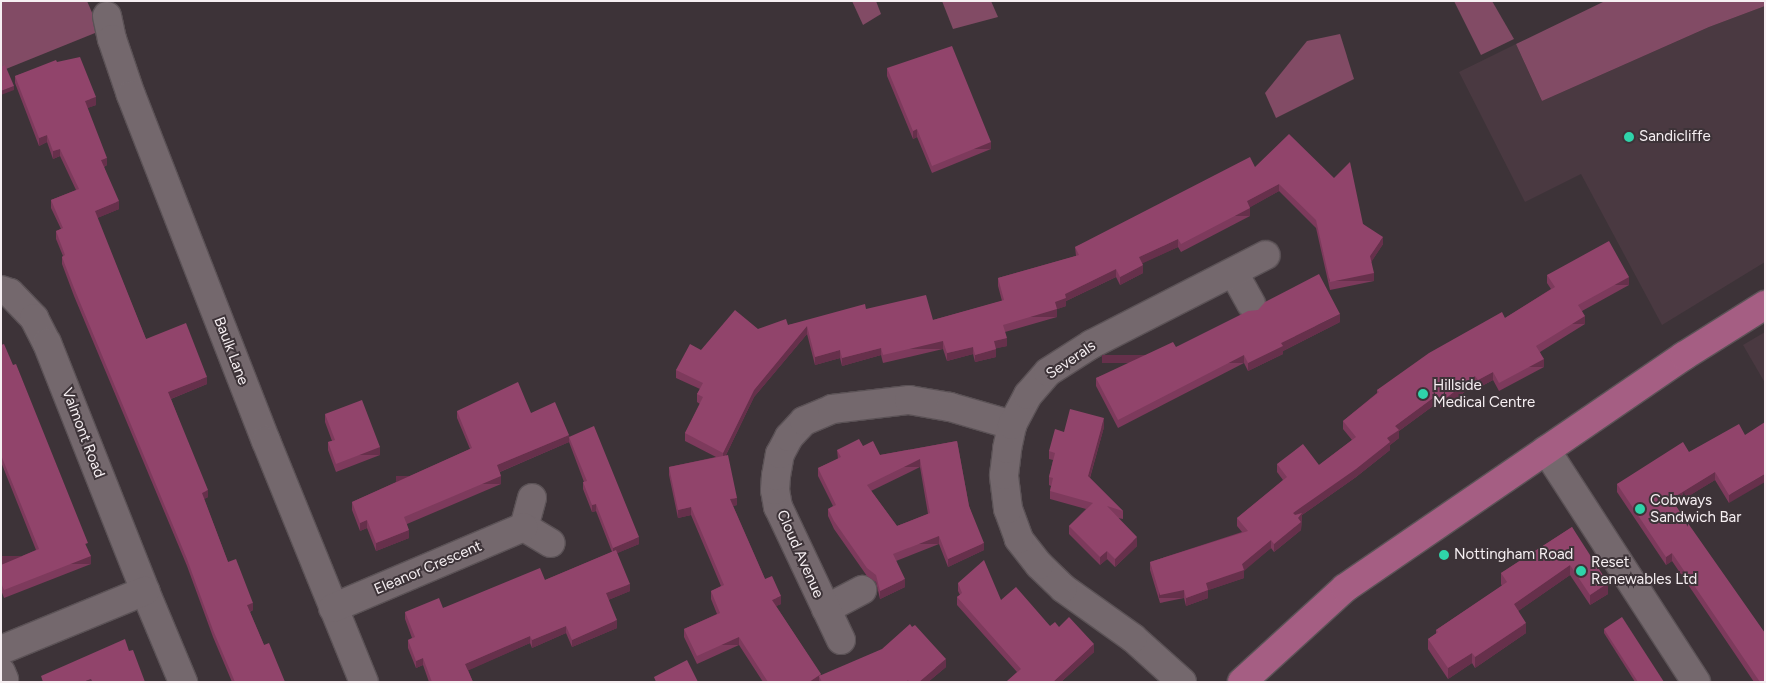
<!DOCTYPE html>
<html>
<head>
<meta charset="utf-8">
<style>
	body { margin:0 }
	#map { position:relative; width:1766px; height:683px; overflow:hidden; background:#3d3338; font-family:Figtree,sans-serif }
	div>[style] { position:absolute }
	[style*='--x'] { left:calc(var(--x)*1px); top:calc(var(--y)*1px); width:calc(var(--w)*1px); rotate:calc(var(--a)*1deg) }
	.built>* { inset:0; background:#4a3941 }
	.green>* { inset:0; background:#824b65 }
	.roads { filter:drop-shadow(1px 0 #5b5256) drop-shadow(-1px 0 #5b5256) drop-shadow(0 1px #5b5256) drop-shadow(0 -1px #5b5256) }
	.minor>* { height:28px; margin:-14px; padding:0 14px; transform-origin:14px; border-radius:14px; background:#74686d }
	.major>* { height:28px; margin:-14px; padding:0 14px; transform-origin:14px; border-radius:14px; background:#a55e83 }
	.wall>* { inset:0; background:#7d3a5c }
	.shaded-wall>* { inset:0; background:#66304b; transform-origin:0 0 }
	.building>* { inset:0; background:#91446b }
	.dots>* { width:14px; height:14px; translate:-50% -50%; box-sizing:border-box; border:2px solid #3d3338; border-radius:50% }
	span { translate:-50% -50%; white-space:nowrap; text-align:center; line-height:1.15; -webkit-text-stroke:4px #3d3338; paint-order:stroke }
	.poi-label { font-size:15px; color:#f6eff2 }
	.left { translate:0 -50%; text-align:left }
	.street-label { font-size:15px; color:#f6eff2 }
	.frame { position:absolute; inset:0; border:2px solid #f6eff2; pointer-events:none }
</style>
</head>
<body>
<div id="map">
	<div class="built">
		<i style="clip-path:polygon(1765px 6px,1765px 262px,1662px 325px,1581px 174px,1525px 202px,1459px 72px,1516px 44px,1542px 101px,1709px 27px)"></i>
		<i style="clip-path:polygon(1765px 332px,1765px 383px,1743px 345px)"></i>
	</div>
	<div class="green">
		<i style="clip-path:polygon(1px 1px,87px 1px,100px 31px,1px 71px)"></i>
		<i style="clip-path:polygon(852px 1px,876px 1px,881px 14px,863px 25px)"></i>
		<i style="clip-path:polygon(942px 1px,991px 1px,998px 17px,953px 29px)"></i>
		<i style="clip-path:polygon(1454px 1px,1492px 1px,1514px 39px,1481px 55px)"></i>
		<i style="clip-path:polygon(1605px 1px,1765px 1px,1765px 6px,1709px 27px,1542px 101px,1516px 44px)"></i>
		<i style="clip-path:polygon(1340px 34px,1354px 79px,1276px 118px,1265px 93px,1307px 41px)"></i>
	</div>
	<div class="roads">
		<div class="minor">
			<i style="--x:107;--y:16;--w:24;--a:78"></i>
			<i style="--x:112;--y:39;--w:59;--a:71.3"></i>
			<i style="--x:131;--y:95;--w:371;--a:68.7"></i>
			<i style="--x:266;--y:441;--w:260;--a:67.9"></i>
			<i style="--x:1234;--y:273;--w:35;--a:61"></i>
			<i style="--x:1;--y:290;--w:9;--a:18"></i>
			<i style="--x:10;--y:293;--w:35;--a:46"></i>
			<i style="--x:34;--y:318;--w:28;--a:63"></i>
			<i style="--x:47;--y:343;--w:267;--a:68.4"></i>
			<i style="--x:145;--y:591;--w:99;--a:67.3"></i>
			<i style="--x:1546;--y:450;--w:276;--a:57.1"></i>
			<i style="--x:532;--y:498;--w:30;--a:105"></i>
			<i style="--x:524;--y:527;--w:31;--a:31"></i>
			<i style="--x:333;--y:608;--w:207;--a:-23"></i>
			<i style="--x:826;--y:609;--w:41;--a:-27.8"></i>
			<i style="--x:841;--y:640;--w:147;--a:-115.3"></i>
			<i style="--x:778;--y:507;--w:17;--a:-100"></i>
			<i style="--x:775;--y:490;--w:14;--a:-86"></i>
			<i style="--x:776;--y:476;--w:22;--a:-80"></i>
			<i style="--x:780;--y:454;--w:19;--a:-62"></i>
			<i style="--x:789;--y:437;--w:22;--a:-47"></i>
			<i style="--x:804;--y:421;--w:30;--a:-23"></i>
			<i style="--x:832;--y:409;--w:78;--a:-6.7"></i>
			<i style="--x:909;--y:400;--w:42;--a:9.7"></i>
			<i style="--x:950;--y:407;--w:65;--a:16.2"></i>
			<i style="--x:1;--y:650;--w:156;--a:-22.3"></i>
			<i style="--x:1;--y:672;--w:8;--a:67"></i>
			<i style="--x:1182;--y:682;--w:66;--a:-138.1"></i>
			<i style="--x:1133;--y:638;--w:86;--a:-144.5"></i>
			<i style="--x:1063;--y:588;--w:33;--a:-136"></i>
			<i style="--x:1039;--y:565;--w:33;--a:-128"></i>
			<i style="--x:1019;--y:539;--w:32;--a:-110"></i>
			<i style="--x:1008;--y:509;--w:34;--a:-97"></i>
			<i style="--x:1004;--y:475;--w:26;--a:-83"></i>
			<i style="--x:1007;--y:449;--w:25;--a:-78"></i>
			<i style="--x:1012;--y:425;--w:34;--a:-62"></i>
			<i style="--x:1028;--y:395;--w:30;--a:-49"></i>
			<i style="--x:1048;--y:372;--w:52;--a:-32.5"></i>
			<i style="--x:1092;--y:344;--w:195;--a:-27.1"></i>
		</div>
		<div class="major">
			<i style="--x:1242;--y:682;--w:139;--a:-42.4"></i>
			<i style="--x:1345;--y:588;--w:411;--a:-34.4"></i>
			<i style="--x:1684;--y:356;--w:96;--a:-32.2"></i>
		</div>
	</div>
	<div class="wall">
		<i style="clip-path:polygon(57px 62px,96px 105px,87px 108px,107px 165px,104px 167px,119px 209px,97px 218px,146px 339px,207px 384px,171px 399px,208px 497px,204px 499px,228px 562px,253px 610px,250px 612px,264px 645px,285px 682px,232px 682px,213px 637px,187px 566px,74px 296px,62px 264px,62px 257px,63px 256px,56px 239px,56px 231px,61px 229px,51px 208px,51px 200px,76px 190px,60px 156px,53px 159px,47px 142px,39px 146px,15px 83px,15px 76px)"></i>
		<i style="clip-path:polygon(887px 68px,991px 149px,932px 173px,917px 137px,913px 139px,887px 76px)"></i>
		<i style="clip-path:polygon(1255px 167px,1363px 224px,1383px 244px,1371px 262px,1374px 281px,1330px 290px,1316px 228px,1279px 191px,1250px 207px,1250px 216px,1181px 252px,1178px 247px,1142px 263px,1143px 273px,1120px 285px,1116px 277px,1066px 301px,1066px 306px,1057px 309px,1057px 317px,1005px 332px,1007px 346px,996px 348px,996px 357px,975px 362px,973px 354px,947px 361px,943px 349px,883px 363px,881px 355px,842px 366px,840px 358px,815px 365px,807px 334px,754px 397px,726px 455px,737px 505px,733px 506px,765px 579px,781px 604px,776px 606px,821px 675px,946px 667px,928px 682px,763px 682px,739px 645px,697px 664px,684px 637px,684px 629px,717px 614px,711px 599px,711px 591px,721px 586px,691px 515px,678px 518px,669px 475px,669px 467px,716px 457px,685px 441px,685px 433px,700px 404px,697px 402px,697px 394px,700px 389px,676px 378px,676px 370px,701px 350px,758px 329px,788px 325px,866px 309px,933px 320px,1002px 301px,998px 286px,998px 278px,1076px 256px,1075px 247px)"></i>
		<i style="clip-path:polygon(1547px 275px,1629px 285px,1582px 311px,1585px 324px,1540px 352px,1544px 367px,1499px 391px,1493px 380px,1478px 388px,1475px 384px,1442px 409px,1437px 403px,1399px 431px,1399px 438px,1390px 445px,1390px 450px,1356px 477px,1302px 515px,1301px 530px,1274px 552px,1271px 548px,1244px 570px,1244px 578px,1208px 590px,1208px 598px,1186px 606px,1184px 598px,1160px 603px,1150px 570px,1150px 562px,1242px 532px,1237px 526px,1237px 518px,1283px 480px,1277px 472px,1277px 464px,1319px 465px,1352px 440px,1343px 429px,1343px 421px,1377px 393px,1377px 390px,1505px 318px,1551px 289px,1547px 283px)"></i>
		<i style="clip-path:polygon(1340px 322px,1283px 351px,1283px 354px,1248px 371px,1244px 363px,1118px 428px,1096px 386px,1096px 378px,1176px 347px)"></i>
		<i style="clip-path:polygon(1px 345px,88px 550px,91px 564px,4px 598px,1px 590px,1px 565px,36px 550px,1px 462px)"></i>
		<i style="clip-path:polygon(457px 411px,531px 413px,569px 436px,639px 544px,617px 553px,630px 591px,608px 600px,617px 628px,572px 647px,566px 633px,532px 648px,530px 643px,468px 670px,473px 682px,429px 682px,423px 665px,416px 668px,408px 648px,408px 640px,412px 638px,405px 619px,405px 612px,443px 608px,545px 580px,612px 552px,596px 511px,592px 512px,583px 489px,583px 482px,584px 482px,569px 442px,500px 472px,501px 484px,407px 524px,409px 538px,376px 551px,367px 528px,360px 531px,352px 510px,352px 502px,470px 449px,457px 418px)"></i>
		<i style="clip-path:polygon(325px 414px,380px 455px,336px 472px,328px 450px,328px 442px,332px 441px,325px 422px)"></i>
		<i style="clip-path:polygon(1104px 427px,1090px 478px,1123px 511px,1123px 519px,1118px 518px,1137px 546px,1115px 567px,1107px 559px,1100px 565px,1069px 534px,1069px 526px,1086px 509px,1050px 499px,1050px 491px,1051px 486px,1049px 485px,1049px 477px,1053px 460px,1049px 459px,1049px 451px,1064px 432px)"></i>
		<i style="clip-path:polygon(1745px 435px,1729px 503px,1715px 480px,1675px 504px,1765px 682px,1754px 682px,1672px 561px,1666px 565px,1617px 492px,1617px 484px,1689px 452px)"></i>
		<i style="clip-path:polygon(evenodd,957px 441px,969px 506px,984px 550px,948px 567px,939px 544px,896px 561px,905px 587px,880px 599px,876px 582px,867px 576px,834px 529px,828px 516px,828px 509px,833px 506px,818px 476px,818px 468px,838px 459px,837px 450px,863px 446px,880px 455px,957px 441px,920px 467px,928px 514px,897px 526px,871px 491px,920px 467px)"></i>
		<i style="clip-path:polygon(1572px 527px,1608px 594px,1590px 605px,1570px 575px,1518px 611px,1526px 633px,1475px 668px,1472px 663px,1448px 679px,1428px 649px,1428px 639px,1436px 634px,1436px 630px,1502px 586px,1501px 584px,1501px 573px)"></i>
		<i style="clip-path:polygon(958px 583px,1001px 600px,1050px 626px,1059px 627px,1094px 652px,1061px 682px,1006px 682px,1017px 672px,957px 605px,957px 597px,960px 595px,958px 591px)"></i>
		<i style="clip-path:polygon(1604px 629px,1664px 682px,1635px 682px,1604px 633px)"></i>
	</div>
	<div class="shaded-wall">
		<i style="clip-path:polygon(14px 86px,14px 90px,1px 95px,1px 91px)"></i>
		<i style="clip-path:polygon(96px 97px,96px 105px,85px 109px,85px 101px)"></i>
		<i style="clip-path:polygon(917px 129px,917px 137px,913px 139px,913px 131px)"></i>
		<i style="clip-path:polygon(47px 135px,47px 142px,39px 146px,39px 138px)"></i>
		<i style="left:991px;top:142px;width:7px;height:64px;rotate:90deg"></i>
		<i style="clip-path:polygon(60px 149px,60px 156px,53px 159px,53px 151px)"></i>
		<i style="clip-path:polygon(107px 158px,107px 165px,101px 168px,101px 160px)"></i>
		<i style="clip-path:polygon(1279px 184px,1279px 191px,1247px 209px,1247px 201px)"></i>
		<i style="clip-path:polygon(119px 201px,119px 209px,95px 219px,95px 211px)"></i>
		<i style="left:1250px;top:208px;width:8px;height:78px;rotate:90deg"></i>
		<i style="clip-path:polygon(1383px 237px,1383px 244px,1370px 264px,1370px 256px)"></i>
		<i style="clip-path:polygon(1178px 239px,1178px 247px,1139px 265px,1139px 257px)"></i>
		<i style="clip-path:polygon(1143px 265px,1143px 273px,1120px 285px,1120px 277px)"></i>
		<i style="clip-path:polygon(1116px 269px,1116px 277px,1066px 301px,1066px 306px,1055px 310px,1055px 302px,1065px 294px)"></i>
		<i style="left:1374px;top:273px;width:8px;height:45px;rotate:90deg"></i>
		<i style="left:1629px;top:277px;width:8px;height:58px;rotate:90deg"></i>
		<i style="left:1057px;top:309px;width:8px;height:56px;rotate:90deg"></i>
		<i style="clip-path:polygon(1340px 314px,1340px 322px,1283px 351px,1283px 354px,1248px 371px,1248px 363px,1281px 343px)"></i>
		<i style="left:1585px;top:316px;width:8px;height:57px;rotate:90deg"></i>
		<i style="clip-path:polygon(807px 326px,807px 334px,754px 397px,723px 461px,723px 453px,754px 390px)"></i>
		<i style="clip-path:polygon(1007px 338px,1007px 346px,994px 349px,994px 341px)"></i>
		<i style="left:943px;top:341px;width:8px;height:62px;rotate:90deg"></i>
		<i style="clip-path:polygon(973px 347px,973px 354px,947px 361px,947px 353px)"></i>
		<i style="clip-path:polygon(881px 348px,881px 355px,842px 366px,842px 358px)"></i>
		<i style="clip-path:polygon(996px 349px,996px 357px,975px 362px,975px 355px)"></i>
		<i style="clip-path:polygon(840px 350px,840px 358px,815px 365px,815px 357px)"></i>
		<i style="left:1244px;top:355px;width:8px;height:142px;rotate:90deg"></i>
		<i style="left:1544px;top:359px;width:8px;height:51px;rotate:90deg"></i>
		<i style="clip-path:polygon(1493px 372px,1493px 380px,1478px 388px,1478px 380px)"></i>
		<i style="clip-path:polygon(1475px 376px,1475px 384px,1442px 409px,1442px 401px)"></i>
		<i style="clip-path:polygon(207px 377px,207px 384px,168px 400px,168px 392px)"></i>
		<i style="clip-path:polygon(1437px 395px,1437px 403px,1399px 431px,1399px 438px,1390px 445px,1390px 450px,1356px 477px,1302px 515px,1301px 530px,1274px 552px,1274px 544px,1293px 521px,1293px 513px,1387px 438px,1395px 426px)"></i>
		<i style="clip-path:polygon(1104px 418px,1104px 427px,1088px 484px,1088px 476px)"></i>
		<i style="clip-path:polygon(569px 435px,569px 442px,497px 473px,497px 465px)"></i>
		<i style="left:380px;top:447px;width:8px;height:47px;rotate:90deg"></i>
		<i style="left:920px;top:459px;width:8px;height:59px;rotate:90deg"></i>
		<i style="clip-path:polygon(1715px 472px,1715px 480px,1671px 507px,1671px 499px)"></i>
		<i style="clip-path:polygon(1765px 474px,1765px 482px,1729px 503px,1729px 495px)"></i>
		<i style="left:501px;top:476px;width:8px;height:105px;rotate:90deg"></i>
		<i style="clip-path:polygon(208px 490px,208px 497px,202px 500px,202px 493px)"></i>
		<i style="clip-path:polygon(737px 498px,737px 505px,730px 507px,730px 499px)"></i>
		<i style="clip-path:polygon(596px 504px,596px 511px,592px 512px,592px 505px)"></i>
		<i style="clip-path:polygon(691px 507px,691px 515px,678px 518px,678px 510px)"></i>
		<i style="clip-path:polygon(367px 520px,367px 528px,360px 531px,360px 523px)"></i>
		<i style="clip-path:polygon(409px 530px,409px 538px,376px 551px,376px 543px)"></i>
		<i style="left:939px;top:536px;width:8px;height:49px;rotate:90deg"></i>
		<i style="clip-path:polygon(639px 537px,639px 544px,613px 555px,613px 548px)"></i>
		<i style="clip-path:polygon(1137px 537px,1137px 546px,1115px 567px,1115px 559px)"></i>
		<i style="clip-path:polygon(1271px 540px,1271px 548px,1244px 571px,1244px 578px,1206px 591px,1206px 583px,1242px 564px)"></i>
		<i style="clip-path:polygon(984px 543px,984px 550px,948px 567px,948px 559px)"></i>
		<i style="clip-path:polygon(1107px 551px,1107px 559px,1100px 565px,1100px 557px)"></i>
		<i style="clip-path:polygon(1672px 553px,1672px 561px,1666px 565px,1666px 557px)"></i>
		<i style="left:91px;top:556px;width:8px;height:93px;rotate:90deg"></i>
		<i style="clip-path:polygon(1570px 565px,1570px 575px,1514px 614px,1514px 604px)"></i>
		<i style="clip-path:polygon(905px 579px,905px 587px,880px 599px,880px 591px)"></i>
		<i style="clip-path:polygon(1608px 583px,1608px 594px,1590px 605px,1590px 595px)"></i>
		<i style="clip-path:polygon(630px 584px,630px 591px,606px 601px,606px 593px)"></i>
		<i style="left:1184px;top:590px;width:8px;height:25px;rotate:90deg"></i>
		<i style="clip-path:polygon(1208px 590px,1208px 598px,1186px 606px,1186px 598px)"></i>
		<i style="clip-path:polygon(781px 596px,781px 604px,772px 608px,772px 600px)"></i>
		<i style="clip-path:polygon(253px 603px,253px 610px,247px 613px,247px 605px)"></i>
		<i style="clip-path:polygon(617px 620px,617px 628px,572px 647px,572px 640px)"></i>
		<i style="clip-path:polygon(1526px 623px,1526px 633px,1475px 668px,1475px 657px)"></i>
		<i style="clip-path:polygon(566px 626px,566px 633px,532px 648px,532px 640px)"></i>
		<i style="clip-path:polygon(530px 636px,530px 643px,465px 672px,465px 664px)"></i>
		<i style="left:739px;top:637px;width:8px;height:46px;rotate:90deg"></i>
		<i style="clip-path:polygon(1094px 644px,1094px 652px,1061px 682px,1053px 682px)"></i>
		<i style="clip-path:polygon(1472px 653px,1472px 663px,1448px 679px,1448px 668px)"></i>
		<i style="clip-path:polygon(423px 658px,423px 665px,416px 668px,416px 661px)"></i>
		<i style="clip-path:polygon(946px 659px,946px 667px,928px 682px,919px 682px)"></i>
		<i style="clip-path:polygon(821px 674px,819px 676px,819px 682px,809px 682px)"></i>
		<i style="clip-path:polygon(91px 679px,91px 682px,83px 682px)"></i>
	</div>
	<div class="building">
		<i style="clip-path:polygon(952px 46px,991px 142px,932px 166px,917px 129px,913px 131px,887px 68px)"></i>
		<i style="clip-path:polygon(80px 57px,96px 97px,85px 101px,107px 158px,101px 160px,119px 201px,95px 211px,146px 339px,186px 323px,207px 377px,168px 392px,208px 490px,202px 493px,228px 562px,236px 559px,253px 603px,247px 605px,264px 645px,269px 643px,285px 682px,235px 682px,213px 630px,187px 559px,74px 288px,62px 257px,65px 255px,56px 231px,63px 228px,51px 200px,79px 189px,60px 149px,53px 151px,47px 135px,39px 138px,15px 76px,56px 60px,57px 62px)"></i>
		<i style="clip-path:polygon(5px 65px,14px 86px,1px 91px,1px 67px)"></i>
		<i style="clip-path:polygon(1289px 134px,1334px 178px,1350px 162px,1363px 224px,1383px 237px,1370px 256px,1374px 273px,1330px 282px,1316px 220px,1279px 184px,1247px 201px,1250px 208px,1181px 244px,1178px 239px,1139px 257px,1143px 265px,1120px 277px,1116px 269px,1065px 294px,1066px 298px,1055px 302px,1057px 309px,1003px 325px,1007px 338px,994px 341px,996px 349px,975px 355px,973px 347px,947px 353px,943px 341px,883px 355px,881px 348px,842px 358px,840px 350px,815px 357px,807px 326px,754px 390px,723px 453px,685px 433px,703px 397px,697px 394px,703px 383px,676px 370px,690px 344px,701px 350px,735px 310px,758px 329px,786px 319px,788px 325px,865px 304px,866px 309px,926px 295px,933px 320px,1004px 300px,998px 278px,1079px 255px,1075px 247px,1250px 157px,1255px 167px)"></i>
		<i style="clip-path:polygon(1609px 241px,1629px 277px,1578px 305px,1585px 316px,1536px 346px,1544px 359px,1499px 383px,1493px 372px,1478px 380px,1475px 376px,1442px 401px,1437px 395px,1395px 426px,1399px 430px,1387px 438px,1390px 442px,1356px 469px,1293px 513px,1295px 515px,1302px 513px,1298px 518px,1301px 522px,1274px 544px,1271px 540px,1242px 564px,1244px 570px,1206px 583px,1208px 590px,1186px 598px,1184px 590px,1160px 595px,1150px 562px,1248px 531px,1237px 518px,1287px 477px,1277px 464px,1303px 444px,1319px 465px,1356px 437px,1343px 421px,1379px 392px,1377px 390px,1429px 353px,1502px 312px,1505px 318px,1555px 287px,1547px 275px)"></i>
		<i style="clip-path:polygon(1319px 274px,1340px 314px,1281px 343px,1283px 346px,1248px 363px,1244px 355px,1118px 420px,1096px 378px,1173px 342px,1176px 347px,1248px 311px,1258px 310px,1265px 302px)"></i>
		<i style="clip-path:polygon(4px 344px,13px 365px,16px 364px,88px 543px,85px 544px,91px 556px,4px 590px,1px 583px,1px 565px,39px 549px,1px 455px,1px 345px)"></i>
		<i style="clip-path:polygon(518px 382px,531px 413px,555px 402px,569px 435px,497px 465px,501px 476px,404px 517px,409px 530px,376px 543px,367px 520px,360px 523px,352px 502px,472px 448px,457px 411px)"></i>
		<i style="clip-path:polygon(362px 400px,380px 447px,336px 464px,328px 442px,335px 440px,325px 414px)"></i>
		<i style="clip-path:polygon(1070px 409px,1104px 418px,1088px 476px,1123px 511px,1107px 506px,1137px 537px,1115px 559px,1107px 551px,1100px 557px,1069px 526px,1093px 503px,1050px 491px,1053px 478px,1049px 477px,1055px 453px,1049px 451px,1055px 429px,1064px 432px)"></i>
		<i style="clip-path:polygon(1765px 422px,1765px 474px,1729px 495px,1715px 472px,1671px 499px,1765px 633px,1765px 682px,1760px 682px,1672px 553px,1666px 557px,1617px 484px,1683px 442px,1689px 452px,1739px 424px,1745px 435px)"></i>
		<i style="clip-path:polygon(594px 426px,639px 537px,613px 548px,596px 504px,592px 505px,583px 482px,587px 481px,569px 437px)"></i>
		<i style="clip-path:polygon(evenodd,859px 439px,863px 446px,873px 441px,880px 455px,957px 441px,969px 506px,984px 543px,948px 559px,939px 536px,893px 554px,905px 579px,880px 591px,876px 575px,867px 568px,834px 521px,828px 509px,836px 505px,818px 468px,841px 457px,837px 450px,859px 439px,920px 459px,930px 513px,897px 526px,867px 485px,920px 459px)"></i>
		<i style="clip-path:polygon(728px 455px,737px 498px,730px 499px,765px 579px,772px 576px,781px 596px,772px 600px,821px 674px,809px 682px,768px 682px,739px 637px,697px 656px,684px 629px,720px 613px,711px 591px,724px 585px,691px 507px,678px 510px,669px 467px)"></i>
		<i style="clip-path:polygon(1572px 527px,1608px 583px,1590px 595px,1570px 565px,1514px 604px,1526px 623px,1475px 657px,1472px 653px,1448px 668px,1428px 639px,1438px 632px,1436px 630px,1507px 582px,1501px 573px)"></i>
		<i style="clip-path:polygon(616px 550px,630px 584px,606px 593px,617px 620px,572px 640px,566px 626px,532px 640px,530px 636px,465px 664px,473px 682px,432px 682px,423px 658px,416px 661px,408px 640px,415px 637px,405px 612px,439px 598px,443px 608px,540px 568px,545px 580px)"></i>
		<i style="clip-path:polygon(984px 560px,1001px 600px,1016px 587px,1050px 626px,1055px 622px,1059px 627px,1069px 617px,1094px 644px,1053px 682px,1006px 682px,1021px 669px,957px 597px,962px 593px,958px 583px)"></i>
		<i style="clip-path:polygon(1622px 617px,1664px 682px,1638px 682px,1604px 629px)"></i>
		<i style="clip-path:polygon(910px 624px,912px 627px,915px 625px,946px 659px,919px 682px,909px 682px,908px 680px,906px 682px,822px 682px,819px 676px,882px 649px)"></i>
		<i style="clip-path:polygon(125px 639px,129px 651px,133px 650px,145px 682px,92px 682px,91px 679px,83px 682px,43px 682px,41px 676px)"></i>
		<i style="clip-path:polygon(687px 660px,698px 682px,656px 682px,654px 677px)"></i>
	</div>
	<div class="dots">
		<i style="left:1629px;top:137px;background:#2fd4aa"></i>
		<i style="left:1423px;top:394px;background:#2fd4aa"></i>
		<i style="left:1640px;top:509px;background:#2fd4aa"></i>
		<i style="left:1444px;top:555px;background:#2fd4aa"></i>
		<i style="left:1581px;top:571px;background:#2fd4aa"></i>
	</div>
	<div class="poi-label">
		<span class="left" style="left:1639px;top:137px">Sandicliffe</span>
		<span class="left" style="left:1433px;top:394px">Hillside<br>Medical Centre</span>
		<span class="left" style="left:1650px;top:509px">Cobways<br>Sandwich Bar</span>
		<span class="left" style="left:1454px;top:555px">Nottingham Road</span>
		<span class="left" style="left:1591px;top:571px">Reset<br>Renewables Ltd</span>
	</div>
	<div class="street-label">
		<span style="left:231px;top:351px;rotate:69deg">Baulk Lane</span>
		<span style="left:1071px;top:360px;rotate:-34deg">Severals</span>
		<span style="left:83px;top:433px;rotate:69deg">Valmont Road</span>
		<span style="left:800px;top:554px;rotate:66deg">Cloud Avenue</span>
		<span style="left:428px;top:568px;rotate:-23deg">Eleanor Crescent</span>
	</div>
	<div class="frame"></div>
</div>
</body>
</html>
